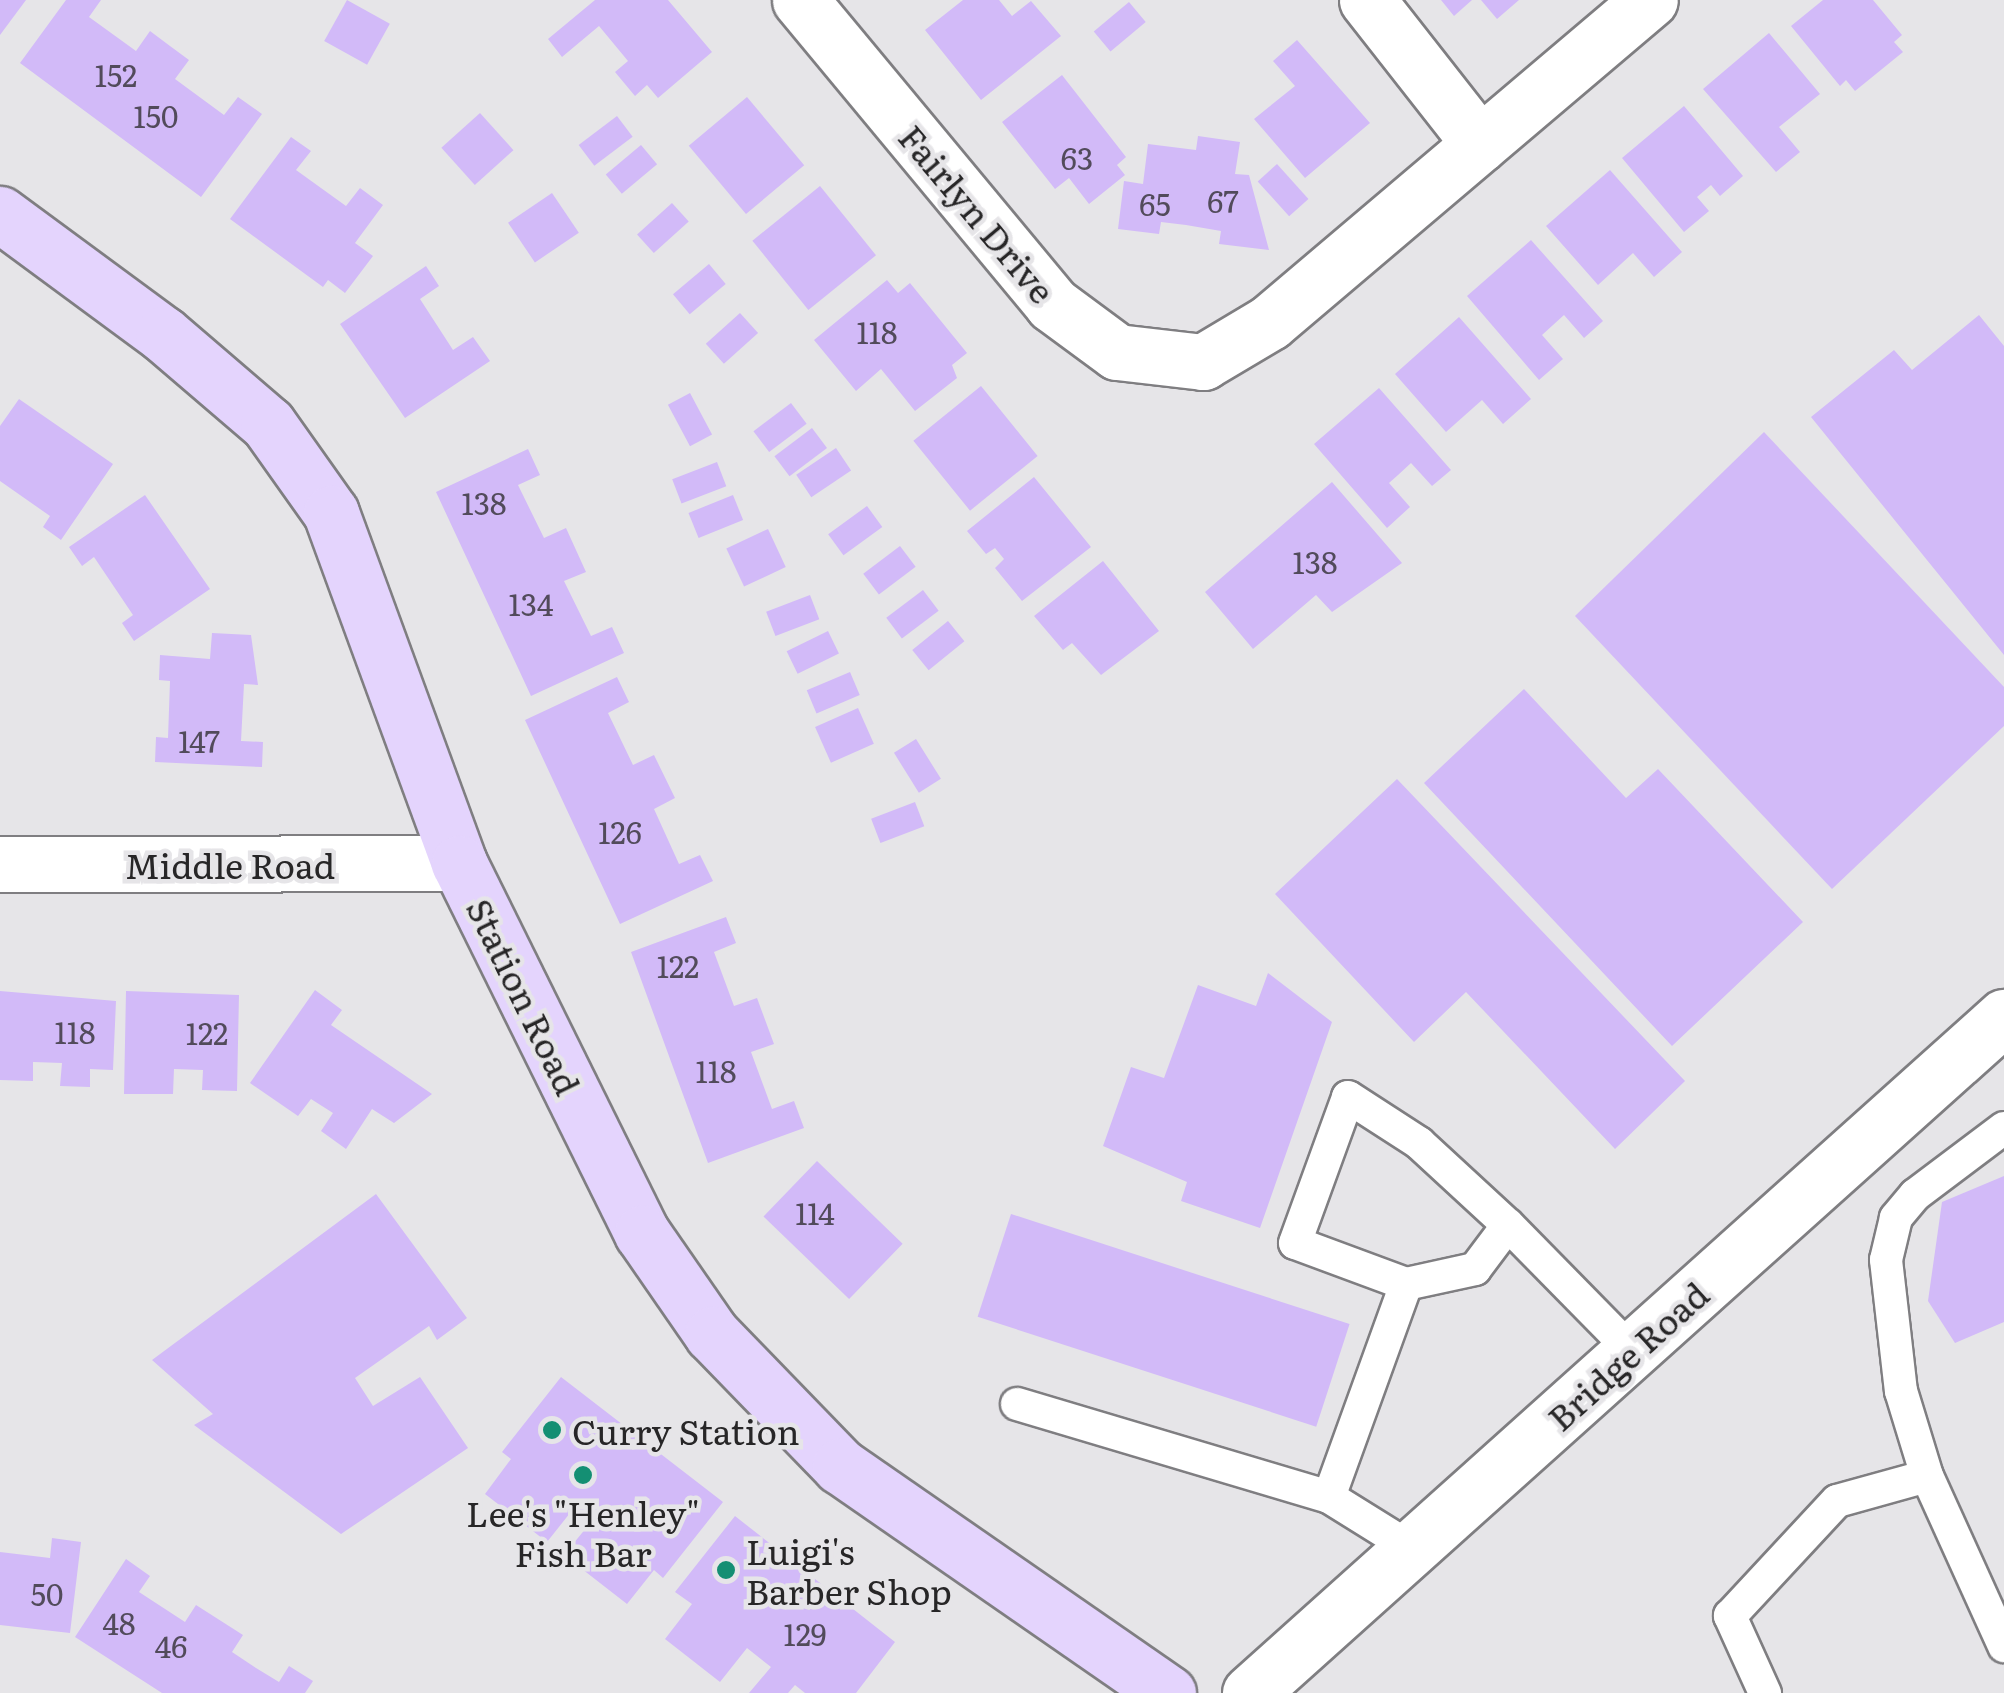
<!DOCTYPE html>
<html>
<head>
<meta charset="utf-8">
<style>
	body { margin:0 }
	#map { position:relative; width:2004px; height:1693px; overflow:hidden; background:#e6e5e8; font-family:Literata,serif }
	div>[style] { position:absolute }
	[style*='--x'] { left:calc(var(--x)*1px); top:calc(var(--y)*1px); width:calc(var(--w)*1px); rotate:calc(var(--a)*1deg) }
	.building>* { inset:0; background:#d2baf8; transform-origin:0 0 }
	.roads { filter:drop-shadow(2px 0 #7f7e81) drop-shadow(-2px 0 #7f7e81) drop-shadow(0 2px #7f7e81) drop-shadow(0 -2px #7f7e81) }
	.lane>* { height:32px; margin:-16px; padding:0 16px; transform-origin:16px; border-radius:16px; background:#fff }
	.street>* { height:55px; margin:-27.5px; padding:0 27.5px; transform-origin:27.5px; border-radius:27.5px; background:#fff }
	.primary>* { height:55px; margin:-27.5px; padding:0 27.5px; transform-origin:27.5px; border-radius:27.5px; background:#e4d4fd }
	.dots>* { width:28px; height:28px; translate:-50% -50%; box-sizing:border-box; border:5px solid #e6e5e8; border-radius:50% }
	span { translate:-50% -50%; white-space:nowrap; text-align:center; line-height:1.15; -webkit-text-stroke:9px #e6e5e8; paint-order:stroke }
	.number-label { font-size:30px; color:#524b5b }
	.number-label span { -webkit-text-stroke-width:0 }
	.street-label { font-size:35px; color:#272627 }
	.poi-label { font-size:35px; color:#272627 }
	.left { translate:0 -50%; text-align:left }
</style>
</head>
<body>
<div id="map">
	<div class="building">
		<i style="clip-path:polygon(0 0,26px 0,0 35px)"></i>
		<i style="clip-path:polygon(66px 0,101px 0,89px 17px,136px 51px,150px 31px,170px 46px,189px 60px,175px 79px,224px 115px,238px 97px,262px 114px,201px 197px,20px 63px)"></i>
		<i style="left:347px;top:0;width:49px;height:47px;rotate:29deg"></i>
		<i style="clip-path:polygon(595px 0,668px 0,712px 52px,658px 98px,647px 85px,635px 96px,615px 72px,628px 61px,599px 26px,562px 57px,548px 39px)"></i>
		<i style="clip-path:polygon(963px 0,999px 0,1012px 16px,1031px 1px,1061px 36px,981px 100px,925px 30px)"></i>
		<i style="clip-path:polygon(1441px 0,1472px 0,1454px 16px)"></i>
		<i style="clip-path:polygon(1481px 0,1519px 0,1497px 19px)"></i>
		<i style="clip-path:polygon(1823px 0,1873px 0,1902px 35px,1894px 42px,1903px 52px,1855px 91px,1846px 80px,1840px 86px,1791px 26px)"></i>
		<i style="left:1129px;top:2px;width:26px;height:46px;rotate:50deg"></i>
		<i style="clip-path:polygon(1769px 33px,1820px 94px,1779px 127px,1800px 152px,1776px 172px,1703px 89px)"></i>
		<i style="clip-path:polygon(1297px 40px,1370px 123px,1305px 178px,1254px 119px,1295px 86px,1273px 61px)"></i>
		<i style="clip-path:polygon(1062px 75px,1126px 157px,1117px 165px,1125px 175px,1089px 204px,1069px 178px,1055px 189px,1002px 122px)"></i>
		<i style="left:747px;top:97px;width:89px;height:76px;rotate:50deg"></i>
		<i style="clip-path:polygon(1684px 106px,1743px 176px,1720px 196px,1711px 185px,1697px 197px,1709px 211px,1684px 232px,1622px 158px)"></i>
		<i style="left:480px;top:113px;width:50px;height:52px;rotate:48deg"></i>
		<i style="left:617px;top:116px;width:26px;height:48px;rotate:53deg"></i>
		<i style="clip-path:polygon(1198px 136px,1240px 142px,1235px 174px,1249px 175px,1269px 250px,1219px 244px,1221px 231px,1186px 225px,1161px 222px,1159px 234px,1118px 229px,1124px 181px,1143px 184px,1148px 144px,1196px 150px)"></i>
		<i style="clip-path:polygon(291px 137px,311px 151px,296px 170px,346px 206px,360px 188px,383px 205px,355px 243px,373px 256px,345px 293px,328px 280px,323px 287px,230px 219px)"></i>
		<i style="left:641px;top:145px;width:25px;height:46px;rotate:50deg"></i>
		<i style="left:1277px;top:164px;width:47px;height:26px;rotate:48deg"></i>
		<i style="clip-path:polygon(1610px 170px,1682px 252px,1654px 277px,1633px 253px,1598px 285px,1546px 226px)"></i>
		<i style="left:820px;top:186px;width:89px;height:87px;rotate:51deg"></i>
		<i style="left:552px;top:193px;width:48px;height:53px;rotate:56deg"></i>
		<i style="left:672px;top:203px;width:25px;height:47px;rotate:48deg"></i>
		<i style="clip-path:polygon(1531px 240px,1603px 321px,1584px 338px,1564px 315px,1542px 335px,1563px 359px,1539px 380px,1467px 296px)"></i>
		<i style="left:709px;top:264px;width:26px;height:47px;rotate:50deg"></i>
		<i style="clip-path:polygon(426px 266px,439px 286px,420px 299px,453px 350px,473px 337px,490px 361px,405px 418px,340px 324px)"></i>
		<i style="clip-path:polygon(887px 280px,898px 293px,910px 283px,967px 353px,952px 365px,957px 378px,915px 411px,881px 369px,856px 391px,814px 340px)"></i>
		<i style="left:740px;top:313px;width:27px;height:46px;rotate:48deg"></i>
		<i style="clip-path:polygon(1979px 315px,2004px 346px,2004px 655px,1811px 417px,1894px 350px,1912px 370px)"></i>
		<i style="clip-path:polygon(1459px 317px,1531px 399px,1503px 424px,1482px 400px,1446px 432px,1395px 374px)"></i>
		<i style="left:981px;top:386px;width:90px;height:87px;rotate:51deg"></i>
		<i style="clip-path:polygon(1379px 388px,1451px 470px,1432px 486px,1411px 463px,1398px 475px,1389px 483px,1410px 507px,1387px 528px,1314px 444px)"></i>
		<i style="left:690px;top:393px;width:47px;height:25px;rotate:62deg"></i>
		<i style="clip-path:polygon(19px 399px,113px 464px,61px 540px,43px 527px,50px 516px,0 481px,0 426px)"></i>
		<i style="left:791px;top:403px;width:26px;height:47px;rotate:53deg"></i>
		<i style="left:812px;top:428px;width:25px;height:47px;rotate:53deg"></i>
		<i style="clip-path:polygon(1764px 432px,2004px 687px,2004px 726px,1832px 889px,1575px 616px)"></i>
		<i style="left:836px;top:448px;width:27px;height:48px;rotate:56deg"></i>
		<i style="clip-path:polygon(528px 449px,540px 475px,518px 485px,544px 538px,566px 528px,586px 572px,564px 581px,591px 636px,612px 627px,624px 653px,531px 696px,436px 492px)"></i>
		<i style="left:717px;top:462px;width:26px;height:48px;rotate:69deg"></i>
		<i style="clip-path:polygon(1034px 477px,1091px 547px,1022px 601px,995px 568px,1004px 559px,995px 548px,986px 554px,967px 531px)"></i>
		<i style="clip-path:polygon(1332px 482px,1402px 563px,1332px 612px,1316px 595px,1253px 649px,1205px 592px)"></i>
		<i style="clip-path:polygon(145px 495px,210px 589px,134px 641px,122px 623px,133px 615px,94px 557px,82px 566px,69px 547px)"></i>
		<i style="left:733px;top:495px;width:27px;height:48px;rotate:68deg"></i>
		<i style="left:867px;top:506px;width:26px;height:48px;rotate:54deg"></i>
		<i style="left:768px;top:529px;width:42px;height:46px;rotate:65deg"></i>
		<i style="left:900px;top:546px;width:26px;height:46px;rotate:53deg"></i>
		<i style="clip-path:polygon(1103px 561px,1159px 631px,1101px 675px,1072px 643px,1063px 650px,1034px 616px)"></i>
		<i style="left:923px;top:590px;width:26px;height:46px;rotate:53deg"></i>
		<i style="left:810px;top:595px;width:26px;height:47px;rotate:69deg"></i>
		<i style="left:948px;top:621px;width:26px;height:46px;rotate:51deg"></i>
		<i style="left:828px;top:631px;width:25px;height:46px;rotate:64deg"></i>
		<i style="clip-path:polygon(212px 633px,251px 635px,258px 685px,244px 684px,241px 741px,263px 742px,262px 767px,155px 762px,156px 737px,168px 738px,170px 681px,159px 680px,160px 655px,210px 659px)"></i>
		<i style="left:850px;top:672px;width:25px;height:47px;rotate:67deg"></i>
		<i style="clip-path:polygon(617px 677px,629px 702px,608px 713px,633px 765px,654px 755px,675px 798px,654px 809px,679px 864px,700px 855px,713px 881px,620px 924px,525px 720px)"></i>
		<i style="clip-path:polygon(1524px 689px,1626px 798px,1658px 769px,1803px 922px,1672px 1046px,1424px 783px)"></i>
		<i style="left:858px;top:708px;width:39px;height:47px;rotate:66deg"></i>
		<i style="left:916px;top:739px;width:47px;height:26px;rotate:58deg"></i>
		<i style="clip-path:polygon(1397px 779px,1685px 1081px,1615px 1149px,1466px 992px,1414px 1042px,1275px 894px)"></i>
		<i style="left:915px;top:802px;width:26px;height:47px;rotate:69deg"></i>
		<i style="clip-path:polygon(726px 917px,736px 943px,714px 952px,734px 1006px,757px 998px,774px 1044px,751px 1052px,772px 1109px,794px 1101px,804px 1128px,708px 1163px,631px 952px)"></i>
		<i style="clip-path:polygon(1268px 973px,1332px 1022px,1260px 1228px,1181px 1201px,1187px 1182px,1103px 1146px,1131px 1067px,1164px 1078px,1198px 985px,1256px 1006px)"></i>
		<i style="clip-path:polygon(315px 990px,342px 1010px,331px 1025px,432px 1094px,394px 1123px,372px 1109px,346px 1149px,321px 1131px,333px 1113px,311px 1099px,298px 1116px,250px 1083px)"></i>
		<i style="clip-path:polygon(0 991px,116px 1001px,113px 1070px,90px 1069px,90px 1087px,60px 1086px,62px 1063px,33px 1062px,33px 1081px,0 1080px)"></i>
		<i style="clip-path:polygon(126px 991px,239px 995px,237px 1091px,202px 1090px,203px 1070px,174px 1069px,173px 1094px,124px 1094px)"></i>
		<i style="left:817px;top:1161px;width:119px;height:77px;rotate:44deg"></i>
		<i style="clip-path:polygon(2004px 1176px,2004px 1322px,1955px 1343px,1928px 1301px,1942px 1202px)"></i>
		<i style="clip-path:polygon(376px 1194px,467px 1318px,437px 1340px,429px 1326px,355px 1378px,373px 1406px,420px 1377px,468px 1448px,341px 1534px,194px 1425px,213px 1414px,152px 1360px)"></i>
		<i style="left:1011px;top:1214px;width:356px;height:108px;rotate:18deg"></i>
		<i style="clip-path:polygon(561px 1377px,723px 1502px,663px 1578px,654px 1570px,627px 1604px,564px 1555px,591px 1522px,584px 1515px,574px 1508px,547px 1542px,485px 1494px,511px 1459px,502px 1452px)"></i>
		<i style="clip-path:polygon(735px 1516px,895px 1642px,856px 1693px,805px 1693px,795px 1685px,788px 1693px,749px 1693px,771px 1667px,747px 1648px,720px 1682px,665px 1639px,692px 1604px,675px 1592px)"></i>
		<i style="clip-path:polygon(52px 1538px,81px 1542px,70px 1633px,0 1625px,0 1552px,50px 1558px)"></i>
		<i style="clip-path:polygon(126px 1559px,150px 1576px,139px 1592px,185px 1622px,196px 1605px,243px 1635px,232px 1652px,256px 1668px,279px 1682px,289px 1666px,313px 1681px,305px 1693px,162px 1693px,75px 1637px)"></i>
	</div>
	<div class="roads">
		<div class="lane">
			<i style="--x:2004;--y:1128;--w:111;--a:143"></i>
			<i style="--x:1915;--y:1195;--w:30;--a:130"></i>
			<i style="--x:1896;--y:1218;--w:43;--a:103.4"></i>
			<i style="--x:1886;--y:1260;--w:132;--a:83.5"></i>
			<i style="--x:1901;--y:1391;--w:89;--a:73"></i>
			<i style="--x:1927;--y:1476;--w:187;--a:65.6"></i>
			<i style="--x:1508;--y:1225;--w:55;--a:126.9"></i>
			<i style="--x:1475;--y:1269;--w:71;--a:167.7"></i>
			<i style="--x:1406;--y:1284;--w:118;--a:-159.7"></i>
			<i style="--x:1295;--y:1243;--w:155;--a:-70"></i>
			<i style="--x:1348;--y:1097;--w:85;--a:32.9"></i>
			<i style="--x:1419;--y:1143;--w:121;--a:42.7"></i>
			<i style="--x:1508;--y:1225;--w:177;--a:45.5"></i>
			<i style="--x:1017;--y:1404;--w:326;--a:16.6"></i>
			<i style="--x:1329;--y:1497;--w:97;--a:31.9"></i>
			<i style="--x:1329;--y:1497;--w:226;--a:-70.1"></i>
			<i style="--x:1765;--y:1693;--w:85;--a:-114.4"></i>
			<i style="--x:1730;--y:1616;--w:157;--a:-47.1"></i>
			<i style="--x:1837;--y:1501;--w:93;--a:-15.5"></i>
		</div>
		<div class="street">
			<i style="--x:800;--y:0;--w:395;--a:50.3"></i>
			<i style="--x:1052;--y:304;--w:81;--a:36.4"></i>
			<i style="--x:1117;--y:352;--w:87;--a:6.6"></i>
			<i style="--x:1203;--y:362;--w:78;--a:-30.8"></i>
			<i style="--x:1270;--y:322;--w:498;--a:-40.3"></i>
			<i style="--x:1367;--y:0;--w:183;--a:51.9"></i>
			<i style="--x:0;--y:864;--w:459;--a:-0.1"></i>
			<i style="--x:1250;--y:1693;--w:1013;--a:-41.88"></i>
		</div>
		<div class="primary">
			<i style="--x:0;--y:214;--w:202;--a:36.4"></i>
			<i style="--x:163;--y:334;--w:138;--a:40.6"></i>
			<i style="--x:268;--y:424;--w:109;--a:54.7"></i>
			<i style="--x:331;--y:513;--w:373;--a:69.9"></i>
			<i style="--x:459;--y:863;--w:413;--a:63.7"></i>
			<i style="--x:642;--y:1233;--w:123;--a:55.3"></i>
			<i style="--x:712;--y:1334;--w:184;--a:45.9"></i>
			<i style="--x:840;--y:1466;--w:399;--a:34.7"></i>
		</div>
	</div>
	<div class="dots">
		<i style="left:552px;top:1430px;background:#148f73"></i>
		<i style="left:583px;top:1475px;background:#148f73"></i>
		<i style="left:726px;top:1570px;background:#148f73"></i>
	</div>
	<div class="number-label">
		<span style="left:116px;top:74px">152</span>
		<span style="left:156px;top:115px">150</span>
		<span style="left:1077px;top:157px">63</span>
		<span style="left:1223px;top:200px">67</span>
		<span style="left:1155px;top:203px">65</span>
		<span style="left:877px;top:331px">118</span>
		<span style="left:484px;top:502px">138</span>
		<span style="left:1315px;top:561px">138</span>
		<span style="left:531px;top:603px">134</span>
		<span style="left:199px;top:740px">147</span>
		<span style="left:620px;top:831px">126</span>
		<span style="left:678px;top:965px">122</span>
		<span style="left:75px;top:1031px">118</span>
		<span style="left:207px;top:1032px">122</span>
		<span style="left:716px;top:1070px">118</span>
		<span style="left:815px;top:1212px">114</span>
		<span style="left:47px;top:1593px">50</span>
		<span style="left:119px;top:1622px">48</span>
		<span style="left:805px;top:1633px">129</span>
		<span style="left:171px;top:1645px">46</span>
	</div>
	<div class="street-label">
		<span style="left:978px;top:213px;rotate:50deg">Fairlyn Drive</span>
		<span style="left:230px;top:864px">Middle Road</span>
		<span style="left:525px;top:996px;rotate:64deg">Station Road</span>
		<span style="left:1627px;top:1355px;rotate:-42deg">Bridge Road</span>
	</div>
	<div class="poi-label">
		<span class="left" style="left:572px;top:1430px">Curry Station</span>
		<span style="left:583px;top:1532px">Lee's "Henley"<br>Fish Bar</span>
		<span class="left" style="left:746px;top:1570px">Luigi's<br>Barber Shop</span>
	</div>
</div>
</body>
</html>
